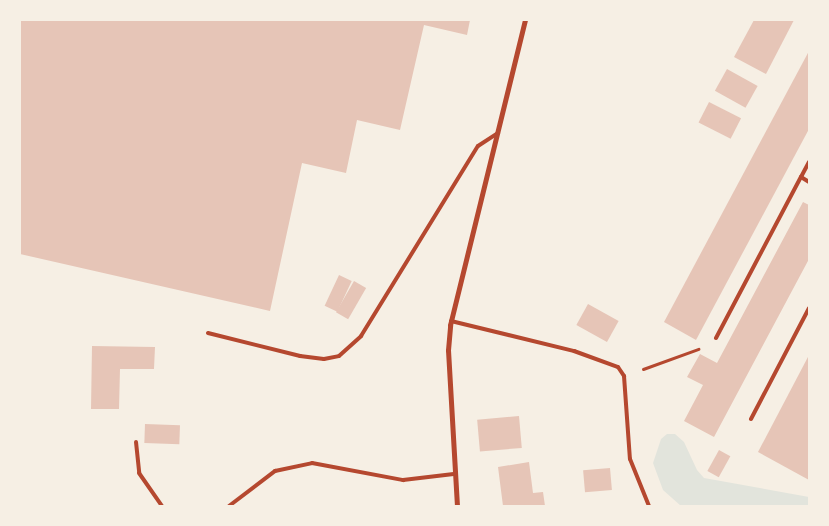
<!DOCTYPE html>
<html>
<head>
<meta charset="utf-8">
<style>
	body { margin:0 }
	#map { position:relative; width:829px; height:526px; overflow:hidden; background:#f6efe4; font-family:Ubuntu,sans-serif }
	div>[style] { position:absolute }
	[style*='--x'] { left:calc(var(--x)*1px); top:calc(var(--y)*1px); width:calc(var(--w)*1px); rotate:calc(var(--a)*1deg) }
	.green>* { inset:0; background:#e2e4dc }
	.building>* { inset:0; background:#e6c5b7; transform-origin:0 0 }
	.path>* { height:3px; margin:-1.5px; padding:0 1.5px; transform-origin:1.5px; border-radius:1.5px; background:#b5482f }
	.service>* { height:4px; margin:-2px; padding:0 2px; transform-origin:2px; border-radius:2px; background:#b5482f }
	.minor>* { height:5px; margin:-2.5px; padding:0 2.5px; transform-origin:2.5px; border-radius:2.5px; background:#b5482f }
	span { translate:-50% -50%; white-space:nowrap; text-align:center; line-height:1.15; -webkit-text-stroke:5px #f6efe4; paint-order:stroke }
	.frame { position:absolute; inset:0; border:21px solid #f6efe4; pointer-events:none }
</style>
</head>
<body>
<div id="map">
	<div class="green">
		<i style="clip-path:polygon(667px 434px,675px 434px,684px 442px,697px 470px,704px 478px,809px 497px,809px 506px,681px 506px,663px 490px,653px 463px,661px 439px)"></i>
	</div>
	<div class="building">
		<i style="clip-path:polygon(20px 20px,470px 20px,467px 35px,424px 25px,400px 130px,357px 120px,346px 173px,302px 163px,270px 311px,20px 254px)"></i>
		<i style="clip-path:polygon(754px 20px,794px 20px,766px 74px,734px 57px)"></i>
		<i style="clip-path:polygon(809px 51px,809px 129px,696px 340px,664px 322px)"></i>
		<i style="left:727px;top:69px;width:35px;height:25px;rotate:29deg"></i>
		<i style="left:709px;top:102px;width:36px;height:23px;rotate:27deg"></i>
		<i style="clip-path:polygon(803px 202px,809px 205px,809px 259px,714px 437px,684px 421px,703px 385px,687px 377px,700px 354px,717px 363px)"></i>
		<i style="left:339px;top:275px;width:14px;height:34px;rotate:25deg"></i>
		<i style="left:354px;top:281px;width:14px;height:36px;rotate:30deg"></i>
		<i style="left:588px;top:304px;width:35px;height:24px;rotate:29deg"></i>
		<i style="clip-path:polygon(92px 346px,155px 347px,154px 369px,120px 369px,119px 409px,91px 409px)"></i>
		<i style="clip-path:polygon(809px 355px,809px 480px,758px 452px)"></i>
		<i style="left:519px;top:416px;width:32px;height:42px;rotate:85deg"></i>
		<i style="left:145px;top:424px;width:35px;height:19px;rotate:2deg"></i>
		<i style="left:719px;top:450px;width:13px;height:24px;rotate:29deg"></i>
		<i style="clip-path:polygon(529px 462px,533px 493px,543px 492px,545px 506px,503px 506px,498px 467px)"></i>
		<i style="left:610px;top:468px;width:22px;height:27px;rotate:85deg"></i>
	</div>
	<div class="path">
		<i style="--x:643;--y:369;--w:59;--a:-20"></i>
	</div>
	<div class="service">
		<i style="--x:801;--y:177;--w:17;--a:-62"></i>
		<i style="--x:451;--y:321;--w:127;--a:13.7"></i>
		<i style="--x:574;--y:351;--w:47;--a:20"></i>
		<i style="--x:618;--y:367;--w:11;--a:56"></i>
		<i style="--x:624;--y:376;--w:83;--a:85.9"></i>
		<i style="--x:630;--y:459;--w:51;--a:68"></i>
		<i style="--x:208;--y:333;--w:95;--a:14"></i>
		<i style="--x:300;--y:356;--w:24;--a:7"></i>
		<i style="--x:324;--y:359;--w:15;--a:-11"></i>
		<i style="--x:339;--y:356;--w:30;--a:-42"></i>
		<i style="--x:361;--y:336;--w:223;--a:-58.4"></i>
		<i style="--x:478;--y:146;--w:24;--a:-33"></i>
		<i style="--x:716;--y:338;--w:182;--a:-62.2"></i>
		<i style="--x:801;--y:177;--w:9;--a:32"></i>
		<i style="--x:751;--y:419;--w:125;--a:-62.4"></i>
		<i style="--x:136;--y:442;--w:31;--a:84"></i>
		<i style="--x:139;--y:473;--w:40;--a:55.1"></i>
		<i style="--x:229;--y:506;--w:58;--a:-37.3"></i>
		<i style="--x:275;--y:471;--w:38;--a:-12"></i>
		<i style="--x:312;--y:463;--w:93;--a:10.6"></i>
		<i style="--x:403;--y:480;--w:51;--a:-6.7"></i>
	</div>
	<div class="minor">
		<i style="--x:457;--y:506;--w:156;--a:-93.3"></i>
		<i style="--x:448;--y:350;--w:25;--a:-85"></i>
		<i style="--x:450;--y:325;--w:314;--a:-76.2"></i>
	</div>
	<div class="frame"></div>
</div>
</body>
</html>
